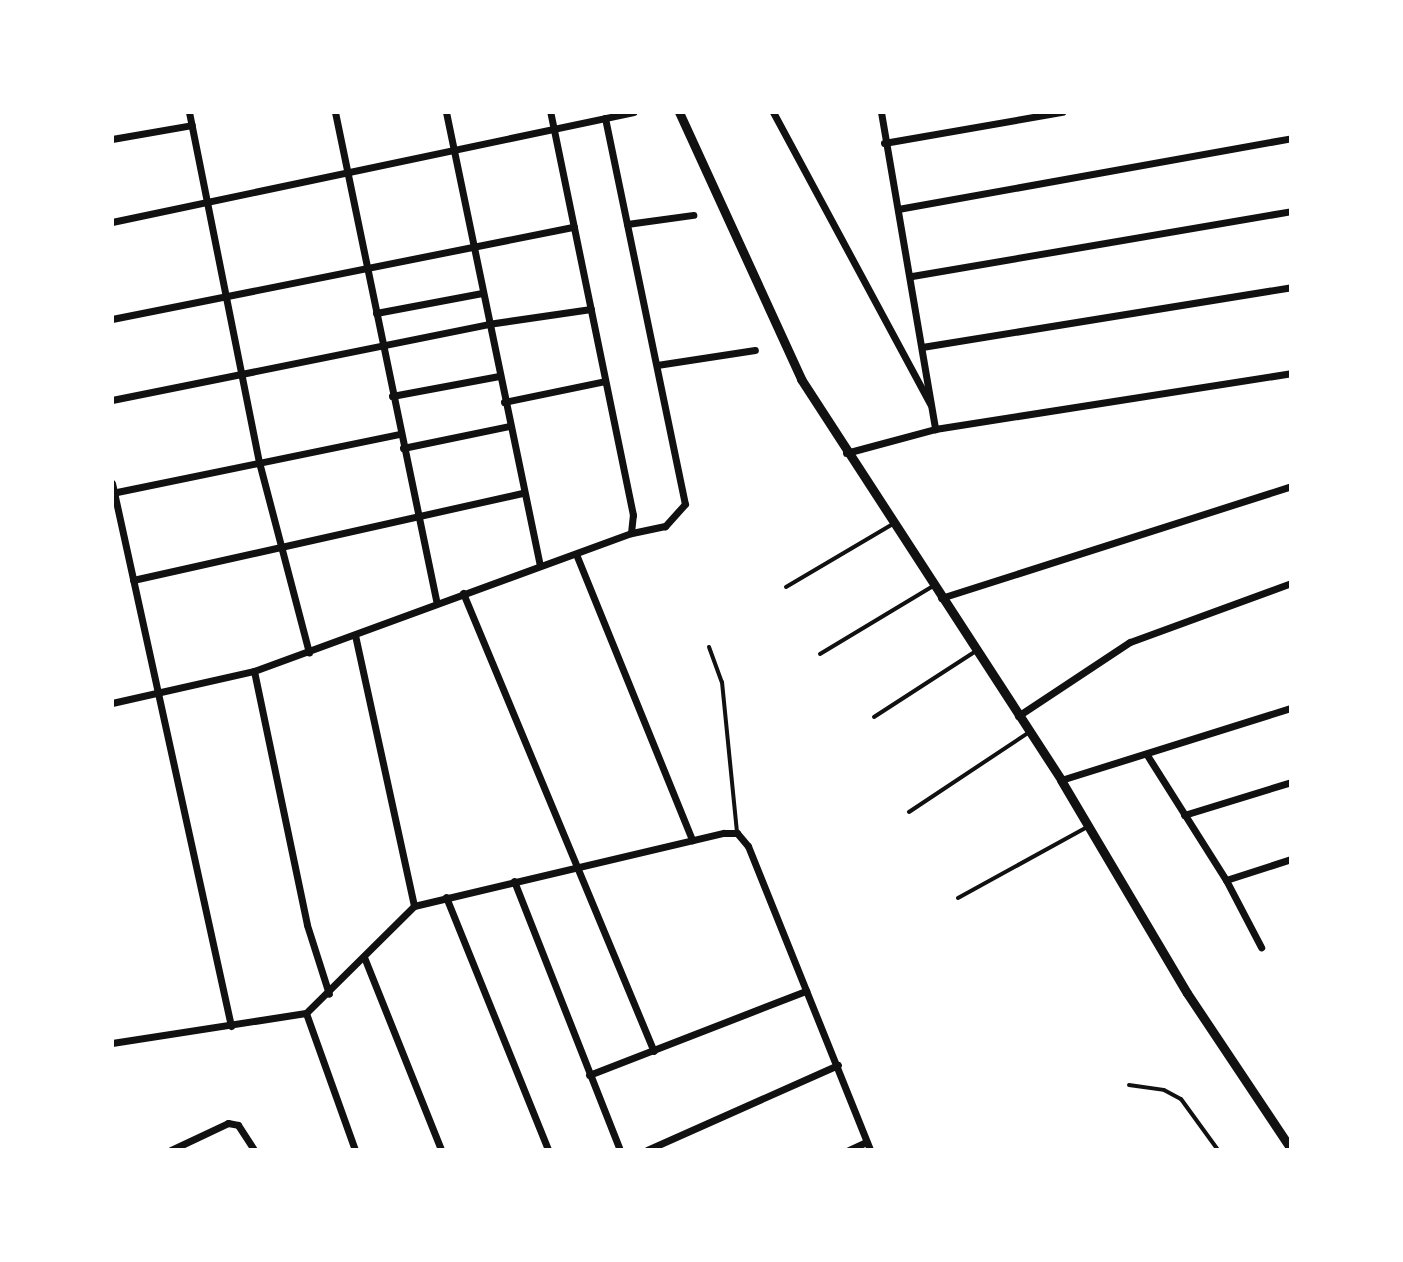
<!DOCTYPE html>
<html>
<head>
<meta charset="utf-8">
<style>
	body { margin:0 }
	#map { position:relative; width:1403px; height:1262px; overflow:hidden; background:#fff; font-family:Merriweather,serif }
	div>[style] { position:absolute }
	[style*='--x'] { left:calc(var(--x)*1px); top:calc(var(--y)*1px); width:calc(var(--w)*1px); rotate:calc(var(--a)*1deg) }
	.service>* { height:4px; margin:-2px; padding:0 2px; transform-origin:2px; border-radius:2px; background:#111 }
	.minor>* { height:7px; margin:-3.5px; padding:0 3.5px; transform-origin:3.5px; border-radius:3.5px; background:#111 }
	.tertiary>* { height:9px; margin:-4.5px; padding:0 4.5px; transform-origin:4.5px; border-radius:4.5px; background:#111 }
	span { translate:-50% -50%; white-space:nowrap; text-align:center; line-height:1.15; -webkit-text-stroke:8px #fff; paint-order:stroke }
	.frame { position:absolute; inset:0; border:114px solid #fff; pointer-events:none }
</style>
</head>
<body>
<div id="map">
	<div class="service">
		<i style="--x:786;--y:587;--w:124;--a:-30.5"></i>
		<i style="--x:709;--y:647;--w:37;--a:70"></i>
		<i style="--x:722;--y:682;--w:151;--a:84.3"></i>
		<i style="--x:820;--y:654;--w:132;--a:-31"></i>
		<i style="--x:874;--y:717;--w:121;--a:-32.9"></i>
		<i style="--x:909;--y:812;--w:143;--a:-33.6"></i>
		<i style="--x:958;--y:898;--w:149;--a:-28.8"></i>
		<i style="--x:1129;--y:1085;--w:35;--a:8"></i>
		<i style="--x:1164;--y:1090;--w:19;--a:28"></i>
		<i style="--x:1181;--y:1099;--w:63;--a:54"></i>
	</div>
	<div class="minor">
		<i style="--x:189;--y:112;--w:357;--a:78.7"></i>
		<i style="--x:259;--y:462;--w:197;--a:75.3"></i>
		<i style="--x:335;--y:112;--w:499;--a:78.3"></i>
		<i style="--x:446;--y:112;--w:463;--a:78.3"></i>
		<i style="--x:773;--y:112;--w:332;--a:61.7"></i>
		<i style="--x:881;--y:112;--w:322;--a:80.3"></i>
		<i style="--x:605;--y:118;--w:394;--a:78.3"></i>
		<i style="--x:685;--y:504;--w:30;--a:132"></i>
		<i style="--x:665;--y:526;--w:35;--a:168"></i>
		<i style="--x:112;--y:139;--w:81;--a:-9.9"></i>
		<i style="--x:884;--y:143;--w:181;--a:-9.9"></i>
		<i style="--x:898;--y:209;--w:399;--a:-10.2"></i>
		<i style="--x:112;--y:222;--w:533;--a:-11.9"></i>
		<i style="--x:627;--y:224;--w:67;--a:-7.8"></i>
		<i style="--x:912;--y:276;--w:385;--a:-9.7"></i>
		<i style="--x:376;--y:313;--w:108;--a:-10.7"></i>
		<i style="--x:112;--y:319;--w:471;--a:-11.3"></i>
		<i style="--x:922;--y:347;--w:374;--a:-9.2"></i>
		<i style="--x:657;--y:365;--w:99;--a:-8.7"></i>
		<i style="--x:392;--y:396;--w:109;--a:-10.6"></i>
		<i style="--x:112;--y:400;--w:384;--a:-11.4"></i>
		<i style="--x:488;--y:324;--w:104;--a:-8.3"></i>
		<i style="--x:504;--y:402;--w:103;--a:-11.7"></i>
		<i style="--x:403;--y:448;--w:108;--a:-11.7"></i>
		<i style="--x:846;--y:453;--w:92;--a:-15.1"></i>
		<i style="--x:935;--y:429;--w:360;--a:-8.9"></i>
		<i style="--x:112;--y:483;--w:556;--a:77.64"></i>
		<i style="--x:112;--y:493;--w:294;--a:-11.6"></i>
		<i style="--x:576;--y:554;--w:309;--a:67.9"></i>
		<i style="--x:133;--y:580;--w:400;--a:-12.6"></i>
		<i style="--x:463;--y:593;--w:496;--a:67.4"></i>
		<i style="--x:941;--y:598;--w:367;--a:-17.7"></i>
		<i style="--x:355;--y:635;--w:277;--a:77.7"></i>
		<i style="--x:254;--y:671;--w:259;--a:78.2"></i>
		<i style="--x:307;--y:925;--w:72;--a:72.3"></i>
		<i style="--x:112;--y:703;--w:146;--a:-12.7"></i>
		<i style="--x:254;--y:671;--w:401;--a:-20.1"></i>
		<i style="--x:631;--y:533;--w:18;--a:-84"></i>
		<i style="--x:633;--y:515;--w:411;--a:-101.6"></i>
		<i style="--x:1018;--y:716;--w:134;--a:-33.5"></i>
		<i style="--x:1130;--y:642;--w:171;--a:-20.1"></i>
		<i style="--x:1147;--y:755;--w:148;--a:57.7"></i>
		<i style="--x:1226;--y:880;--w:76;--a:62.4"></i>
		<i style="--x:1061;--y:780;--w:241;--a:-17.4"></i>
		<i style="--x:1184;--y:815;--w:112;--a:-17.1"></i>
		<i style="--x:1226;--y:880;--w:68;--a:-17.9"></i>
		<i style="--x:514;--y:881;--w:289;--a:68.5"></i>
		<i style="--x:446;--y:897;--w:273;--a:68"></i>
		<i style="--x:364;--y:957;--w:208;--a:68.2"></i>
		<i style="--x:112;--y:1043;--w:196;--a:-8.8"></i>
		<i style="--x:589;--y:1075;--w:233;--a:-21.2"></i>
		<i style="--x:171;--y:1150;--w:63;--a:-25.3"></i>
		<i style="--x:228;--y:1123;--w:10;--a:11"></i>
		<i style="--x:238;--y:1125;--w:30;--a:57"></i>
		<i style="--x:355;--y:1150;--w:145;--a:-109.7"></i>
		<i style="--x:306;--y:1013;--w:152;--a:-44.7"></i>
		<i style="--x:414;--y:906;--w:318;--a:-13.3"></i>
		<i style="--x:724;--y:833;--w:13;--a:0"></i>
		<i style="--x:737;--y:833;--w:17;--a:50"></i>
		<i style="--x:748;--y:846;--w:328;--a:68.1"></i>
		<i style="--x:647;--y:1150;--w:209;--a:-24"></i>
		<i style="--x:849;--y:1150;--w:19;--a:-25"></i>
	</div>
	<div class="tertiary">
		<i style="--x:679;--y:112;--w:294;--a:65.4"></i>
		<i style="--x:801;--y:379;--w:478;--a:57"></i>
		<i style="--x:1061;--y:780;--w:247;--a:59.4"></i>
		<i style="--x:1187;--y:993;--w:187;--a:56.3"></i>
	</div>
	<div class="frame"></div>
</div>
</body>
</html>
